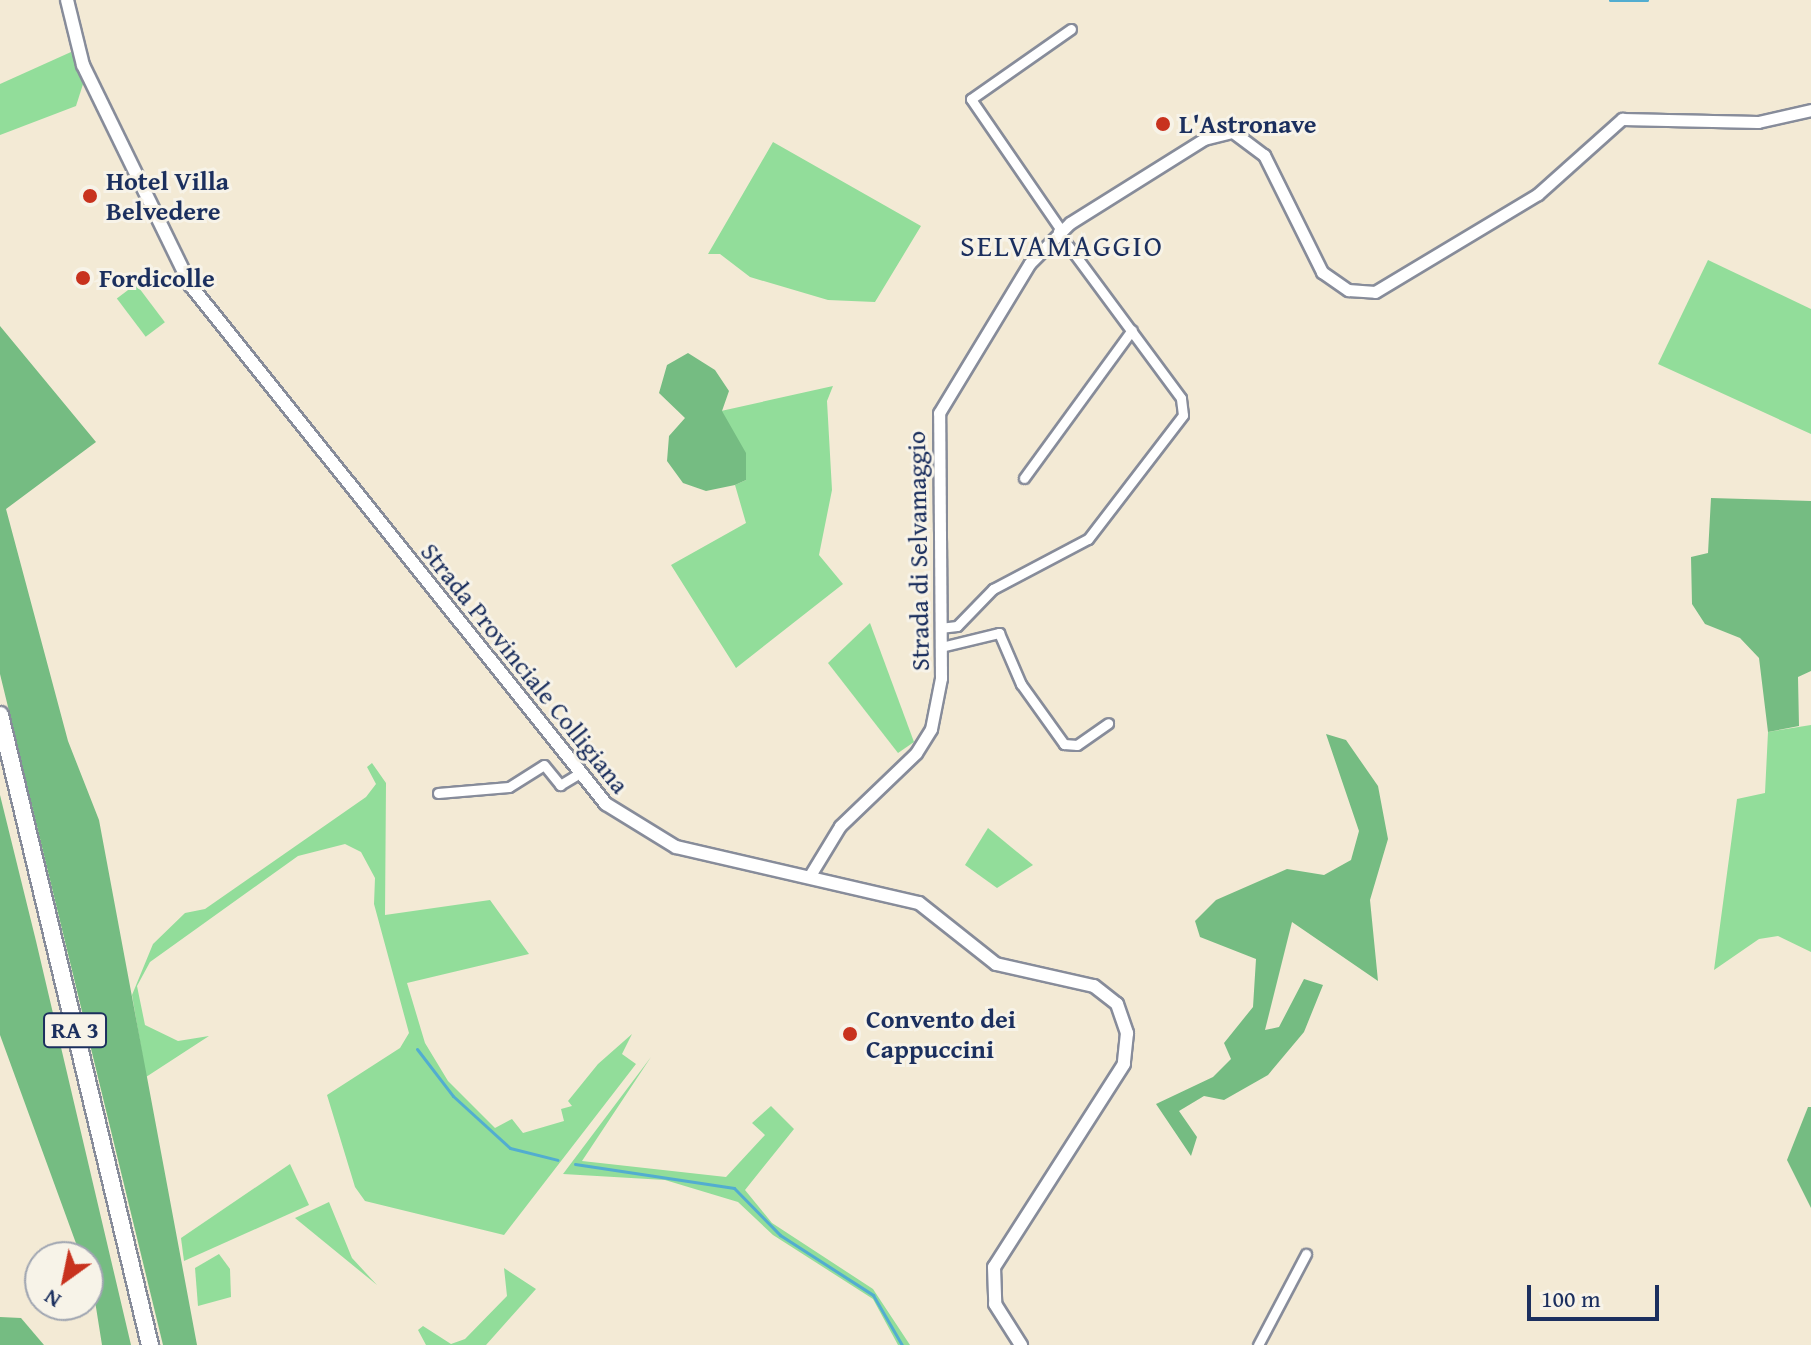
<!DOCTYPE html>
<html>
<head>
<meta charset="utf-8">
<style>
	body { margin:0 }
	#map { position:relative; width:1811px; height:1345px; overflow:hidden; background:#f3ead5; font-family:"Gentium Book Plus",serif }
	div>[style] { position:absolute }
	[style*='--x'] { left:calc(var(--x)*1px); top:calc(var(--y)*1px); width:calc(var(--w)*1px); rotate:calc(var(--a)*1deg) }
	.green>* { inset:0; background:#92dd9a; transform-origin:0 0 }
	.forest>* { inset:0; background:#75bc82 }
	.stream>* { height:3px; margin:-1.5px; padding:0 1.5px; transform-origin:1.5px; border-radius:1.5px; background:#52add0 }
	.roads { filter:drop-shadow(2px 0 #878c9a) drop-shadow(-2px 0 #878c9a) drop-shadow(0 2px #878c9a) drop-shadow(0 -2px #878c9a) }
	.minor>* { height:9px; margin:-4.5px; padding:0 4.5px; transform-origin:4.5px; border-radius:4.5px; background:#fff }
	.tertiary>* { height:11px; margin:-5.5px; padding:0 5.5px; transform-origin:5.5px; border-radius:5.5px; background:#fff }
	.secondary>* { height:12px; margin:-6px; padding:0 6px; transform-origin:6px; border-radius:6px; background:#fff }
	.motorway>* { height:16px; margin:-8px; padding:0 8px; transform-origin:8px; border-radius:8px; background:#fff }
	.dots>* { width:22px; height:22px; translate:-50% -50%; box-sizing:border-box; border:4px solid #f7f3e8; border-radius:50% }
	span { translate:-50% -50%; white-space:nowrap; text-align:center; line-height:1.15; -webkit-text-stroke:6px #f7f3e8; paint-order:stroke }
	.shield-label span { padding:2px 6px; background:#f7f3e8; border:2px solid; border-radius:6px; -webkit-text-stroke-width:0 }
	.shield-label { font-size:24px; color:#1b2f5e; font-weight:700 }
	.poi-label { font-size:26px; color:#1b2f5e; font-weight:700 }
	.left { translate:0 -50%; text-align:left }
	.street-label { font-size:26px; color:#1b2f5e }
	.quarter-label { font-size:30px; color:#1b2f5e; letter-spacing:2px }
	.north { position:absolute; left:24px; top:1241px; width:80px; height:80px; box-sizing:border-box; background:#f7f3e8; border:2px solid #9fa5b1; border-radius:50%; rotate:213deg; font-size:22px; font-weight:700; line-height:32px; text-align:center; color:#1b2f5e }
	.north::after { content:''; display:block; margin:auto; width:28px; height:36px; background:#c8321e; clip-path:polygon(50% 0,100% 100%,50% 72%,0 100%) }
	.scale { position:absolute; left:1527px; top:1285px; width:132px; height:36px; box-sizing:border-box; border:4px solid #1b2f5e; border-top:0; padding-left:10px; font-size:24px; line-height:28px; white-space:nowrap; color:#1b2f5e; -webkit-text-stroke:6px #f7f3e8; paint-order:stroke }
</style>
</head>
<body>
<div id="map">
	<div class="green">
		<i style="clip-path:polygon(71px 52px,84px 81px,76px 106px,0 135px,0 84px)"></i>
		<i style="clip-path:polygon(773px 142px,921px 226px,875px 302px,828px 300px,750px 277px,720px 254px,708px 254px)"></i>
		<i style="clip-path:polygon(1708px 260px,1811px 309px,1811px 434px,1658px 364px)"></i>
		<i style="left:136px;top:284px;width:48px;height:24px;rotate:53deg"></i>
		<i style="clip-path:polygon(833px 386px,827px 401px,832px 490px,819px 555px,843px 584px,736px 668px,671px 565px,746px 523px,735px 485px,746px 480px,721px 411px)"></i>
		<i style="clip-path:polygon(870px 623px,914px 742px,898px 753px,828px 663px)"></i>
		<i style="clip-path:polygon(1811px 725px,1811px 952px,1778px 936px,1759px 939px,1714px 970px,1737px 799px,1765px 793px,1768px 732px)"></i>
		<i style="clip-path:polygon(372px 763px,386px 783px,385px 915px,490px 900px,529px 954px,407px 983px,425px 1043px,448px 1081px,495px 1128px,512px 1119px,523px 1133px,564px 1121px,561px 1109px,572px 1106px,568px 1101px,598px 1064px,632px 1034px,622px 1054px,636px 1064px,504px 1235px,365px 1201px,355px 1187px,327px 1095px,400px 1048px,409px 1033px,374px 904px,375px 878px,361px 852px,345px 844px,298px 856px,150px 962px,137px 986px,145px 1025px,178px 1041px,209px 1036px,146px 1077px,132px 995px,153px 944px,185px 913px,205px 909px,366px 797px,376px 784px,367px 767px)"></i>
		<i style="clip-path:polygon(988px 828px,1033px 865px,997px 888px,965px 865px)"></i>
		<i style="clip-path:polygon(651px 1057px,582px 1161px,726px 1177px,765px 1135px,752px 1123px,771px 1106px,794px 1129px,745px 1190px,772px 1223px,873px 1289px,910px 1345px,898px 1345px,873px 1299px,773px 1235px,738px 1202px,665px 1180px,563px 1174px)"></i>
		<i style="clip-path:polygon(290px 1164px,309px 1205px,184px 1261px,181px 1238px)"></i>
		<i style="clip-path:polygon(329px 1202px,352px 1258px,377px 1285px,295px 1218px)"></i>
		<i style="clip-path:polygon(219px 1254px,230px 1269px,231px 1297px,198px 1306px,195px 1268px)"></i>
		<i style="clip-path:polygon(504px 1268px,536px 1289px,486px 1345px,426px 1345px,418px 1330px,423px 1326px,451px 1344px,465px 1339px,507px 1296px)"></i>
	</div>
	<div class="forest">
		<i style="clip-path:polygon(0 326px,96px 442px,6px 509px,68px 741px,99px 820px,197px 1345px,163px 1345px,0 674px)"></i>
		<i style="clip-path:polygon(688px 353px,715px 370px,729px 391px,722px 411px,746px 453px,746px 480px,735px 485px,706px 491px,683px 483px,667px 461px,669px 436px,685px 418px,659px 393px,667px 365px)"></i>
		<i style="clip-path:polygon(1711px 498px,1811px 501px,1811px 671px,1798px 677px,1799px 726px,1768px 732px,1759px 658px,1740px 638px,1705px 624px,1692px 604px,1691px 557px,1708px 553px)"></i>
		<i style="clip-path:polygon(1326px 734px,1346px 740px,1378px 786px,1388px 839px,1370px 900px,1378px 981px,1292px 922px,1265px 1030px,1279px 1027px,1304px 979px,1323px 985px,1304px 1032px,1268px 1075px,1224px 1100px,1204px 1096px,1179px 1111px,1197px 1137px,1191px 1156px,1156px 1104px,1213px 1077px,1231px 1059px,1224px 1043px,1253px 1007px,1256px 959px,1200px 937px,1195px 921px,1216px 900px,1287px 869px,1324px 875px,1351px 860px,1359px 831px)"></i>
		<i style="clip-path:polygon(0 795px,36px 941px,131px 1345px,102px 1345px,88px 1257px,81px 1257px,0 1035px)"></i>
		<i style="clip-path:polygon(1808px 1107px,1811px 1107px,1811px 1208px,1787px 1160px)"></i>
		<i style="clip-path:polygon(0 1317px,21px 1318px,44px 1345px,0 1345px)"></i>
	</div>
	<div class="stream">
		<i style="--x:1610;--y:0;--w:37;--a:0"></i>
		<i style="--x:417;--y:1049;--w:59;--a:52.5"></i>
		<i style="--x:453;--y:1096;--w:77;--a:42.4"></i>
		<i style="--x:510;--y:1148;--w:49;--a:14"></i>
		<i style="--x:575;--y:1164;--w:161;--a:8.6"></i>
		<i style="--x:734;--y:1188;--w:66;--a:45.6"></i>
		<i style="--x:780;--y:1235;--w:111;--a:32.8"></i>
		<i style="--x:873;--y:1295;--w:58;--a:59.9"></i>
	</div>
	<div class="roads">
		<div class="minor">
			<i style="--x:1061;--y:230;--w:159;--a:-124.5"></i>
			<i style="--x:971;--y:99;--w:122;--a:-35"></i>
			<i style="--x:1024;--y:478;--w:183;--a:-53.9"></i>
			<i style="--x:940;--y:628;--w:17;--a:-7"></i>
			<i style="--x:957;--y:626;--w:52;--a:-45.8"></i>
			<i style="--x:993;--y:589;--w:107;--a:-27.8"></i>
			<i style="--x:1088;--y:539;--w:156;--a:-52.5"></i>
			<i style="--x:1183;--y:415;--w:17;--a:-97"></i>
			<i style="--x:1181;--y:398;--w:207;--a:-126.5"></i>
			<i style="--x:941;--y:647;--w:60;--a:-13.6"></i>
			<i style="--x:999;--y:633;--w:56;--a:66.7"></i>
			<i style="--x:1021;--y:684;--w:74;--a:54.4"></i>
			<i style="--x:1064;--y:744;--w:13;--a:4"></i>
			<i style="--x:1077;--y:745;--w:38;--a:-35"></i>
			<i style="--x:438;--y:793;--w:71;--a:-4.8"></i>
			<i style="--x:509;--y:787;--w:41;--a:-32.2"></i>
			<i style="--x:544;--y:765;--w:26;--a:51"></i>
			<i style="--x:560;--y:785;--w:21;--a:-31"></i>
			<i style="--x:1258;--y:1345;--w:103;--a:-62.2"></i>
		</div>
		<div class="tertiary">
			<i style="--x:809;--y:877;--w:60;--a:-58.7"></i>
			<i style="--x:840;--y:826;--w:105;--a:-43.8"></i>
			<i style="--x:916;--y:753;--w:28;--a:-58"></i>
			<i style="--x:931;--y:729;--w:52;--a:-78.9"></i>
			<i style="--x:941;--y:678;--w:265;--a:-90.4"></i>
			<i style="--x:939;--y:413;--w:175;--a:-58.8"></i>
			<i style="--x:1030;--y:263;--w:57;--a:-45"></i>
			<i style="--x:1070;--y:223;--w:158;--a:-32.1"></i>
			<i style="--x:1204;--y:139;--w:30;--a:-14"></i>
			<i style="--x:1233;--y:132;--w:39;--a:37"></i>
			<i style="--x:1264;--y:155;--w:131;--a:63.6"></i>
			<i style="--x:1322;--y:272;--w:32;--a:35"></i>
			<i style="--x:1348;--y:290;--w:27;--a:4"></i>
			<i style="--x:1375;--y:292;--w:190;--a:-31"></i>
			<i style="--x:1538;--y:194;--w:113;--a:-41.8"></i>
			<i style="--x:1622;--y:119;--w:136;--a:1.3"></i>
			<i style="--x:1758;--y:122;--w:54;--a:-12.8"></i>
		</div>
		<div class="secondary">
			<i style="--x:67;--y:0;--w:67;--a:76.2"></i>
			<i style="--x:83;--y:65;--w:246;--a:64"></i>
			<i style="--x:191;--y:286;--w:664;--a:51.3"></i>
			<i style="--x:606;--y:804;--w:82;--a:31.6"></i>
			<i style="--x:676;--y:847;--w:249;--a:13"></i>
			<i style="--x:919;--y:903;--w:98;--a:38.4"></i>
			<i style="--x:996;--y:964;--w:100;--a:12.7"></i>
			<i style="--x:1094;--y:986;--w:29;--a:38"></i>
			<i style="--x:1117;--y:1004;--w:31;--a:71"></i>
			<i style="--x:1127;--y:1033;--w:31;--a:96"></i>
			<i style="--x:1124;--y:1064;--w:241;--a:122.6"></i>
			<i style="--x:994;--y:1267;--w:37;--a:88"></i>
			<i style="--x:995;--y:1304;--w:49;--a:57.6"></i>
		</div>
		<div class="motorway">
			<i style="--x:0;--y:715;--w:648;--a:76.61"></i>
		</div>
	</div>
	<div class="dots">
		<i style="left:1163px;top:124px;background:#c8321e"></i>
		<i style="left:90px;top:196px;background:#c8321e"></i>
		<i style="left:83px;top:278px;background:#c8321e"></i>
		<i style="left:850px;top:1034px;background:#c8321e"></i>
	</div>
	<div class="shield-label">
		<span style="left:75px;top:1030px">RA 3</span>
	</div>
	<div class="poi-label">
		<span class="left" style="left:1179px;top:124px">L'Astronave</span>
		<span class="left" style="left:106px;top:196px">Hotel Villa<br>Belvedere</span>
		<span class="left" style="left:99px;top:278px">Fordicolle</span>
		<span class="left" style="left:866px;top:1034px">Convento dei<br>Cappuccini</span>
	</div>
	<div class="street-label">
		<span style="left:918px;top:551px;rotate:-91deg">Strada di Selvamaggio</span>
		<span style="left:525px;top:668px;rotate:51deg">Strada Provinciale Colligiana</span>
	</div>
	<div class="quarter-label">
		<span style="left:1062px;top:245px">SELVAMAGGIO</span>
	</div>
	<div class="north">N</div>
	<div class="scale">100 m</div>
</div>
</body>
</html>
